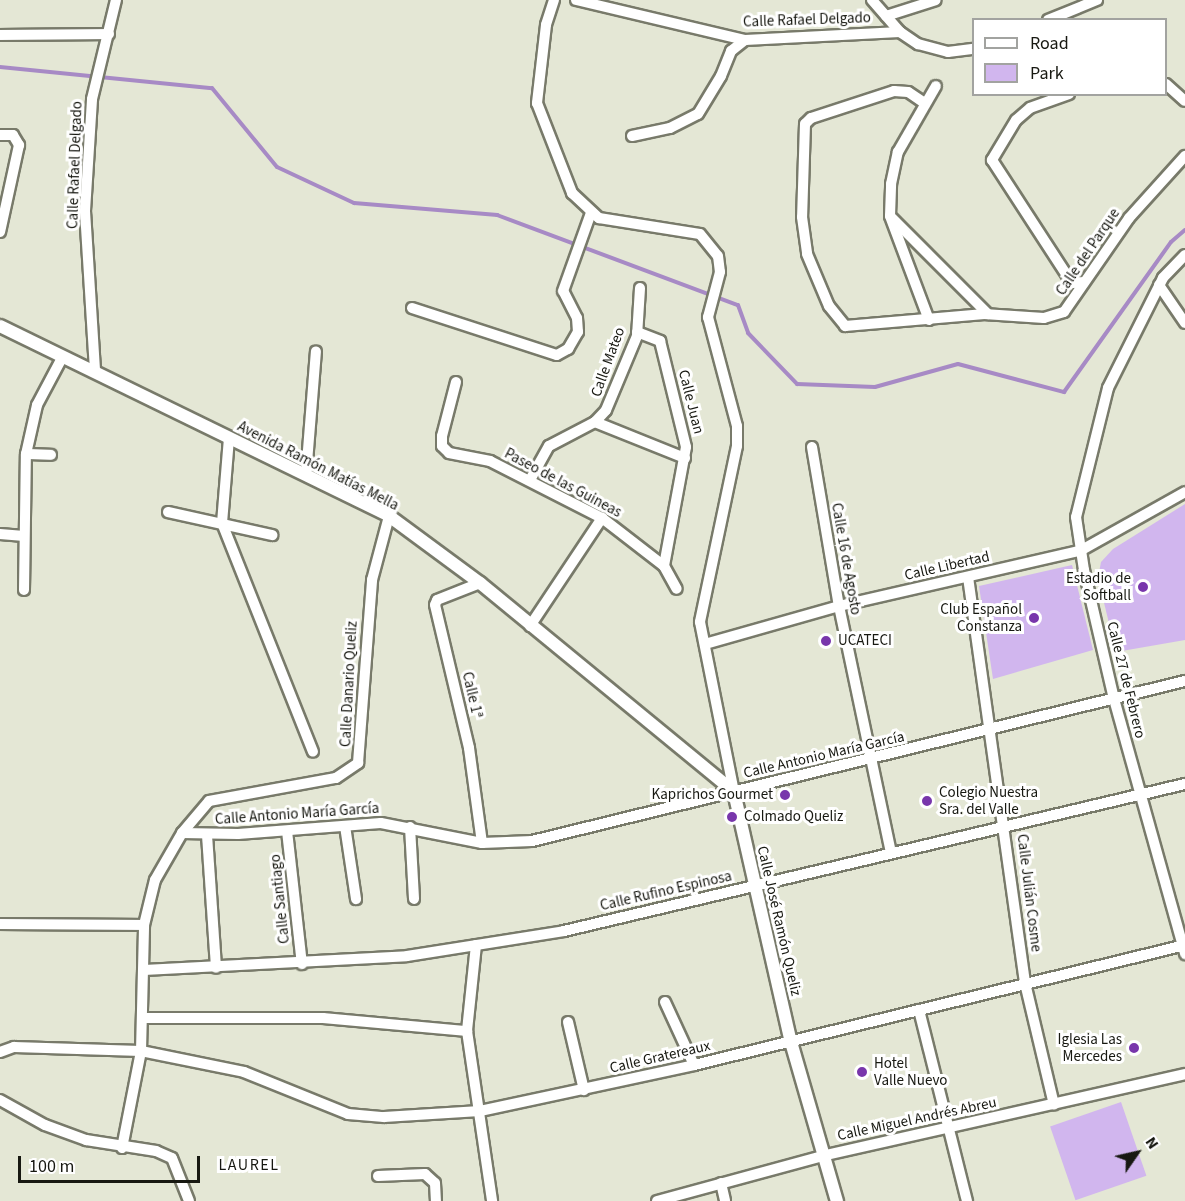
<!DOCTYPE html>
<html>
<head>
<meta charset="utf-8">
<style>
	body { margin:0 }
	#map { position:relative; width:1185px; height:1201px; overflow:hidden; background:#e4e7d5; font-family:"Source Sans 3",sans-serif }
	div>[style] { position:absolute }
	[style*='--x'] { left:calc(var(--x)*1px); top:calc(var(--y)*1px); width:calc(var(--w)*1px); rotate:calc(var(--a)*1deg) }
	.green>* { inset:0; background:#d1b6ee; transform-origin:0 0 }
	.stream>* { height:4px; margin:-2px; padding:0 2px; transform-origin:2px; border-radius:2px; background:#a78ac5 }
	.roads { filter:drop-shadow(2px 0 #787a6a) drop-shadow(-2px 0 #787a6a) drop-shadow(0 2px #787a6a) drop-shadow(0 -2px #787a6a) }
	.minor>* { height:10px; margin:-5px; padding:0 5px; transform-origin:5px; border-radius:5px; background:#fff }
	.tertiary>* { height:12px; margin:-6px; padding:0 6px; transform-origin:6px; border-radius:6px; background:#fff }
	.dots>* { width:16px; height:16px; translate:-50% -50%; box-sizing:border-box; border:3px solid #fff; border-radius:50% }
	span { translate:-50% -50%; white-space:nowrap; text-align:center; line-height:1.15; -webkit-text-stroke:6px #fff; paint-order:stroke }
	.street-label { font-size:15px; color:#171811 }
	.poi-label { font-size:15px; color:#171811 }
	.right { translate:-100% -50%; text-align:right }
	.left { translate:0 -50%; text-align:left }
	.neighbourhood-label { font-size:16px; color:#171811; letter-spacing:1.5px }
	.legend { position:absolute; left:972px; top:18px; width:195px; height:78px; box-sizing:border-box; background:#fff; border:2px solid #a2a3a0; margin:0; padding:8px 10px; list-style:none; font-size:18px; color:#171811 }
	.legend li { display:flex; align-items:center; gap:12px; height:30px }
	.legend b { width:30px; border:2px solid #a2a3a0 }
	.north { position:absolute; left:1107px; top:1123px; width:60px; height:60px; -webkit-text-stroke:4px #fff; paint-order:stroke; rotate:56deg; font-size:16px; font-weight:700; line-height:24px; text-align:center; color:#171811 }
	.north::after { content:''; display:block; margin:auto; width:21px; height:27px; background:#171811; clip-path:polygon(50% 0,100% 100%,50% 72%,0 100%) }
	.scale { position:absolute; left:18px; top:1156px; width:182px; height:27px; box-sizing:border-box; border:3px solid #171811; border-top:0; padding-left:8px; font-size:18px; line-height:21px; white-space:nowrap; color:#171811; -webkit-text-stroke:4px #fff; paint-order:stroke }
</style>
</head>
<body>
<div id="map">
	<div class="green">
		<i style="clip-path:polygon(1185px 504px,1185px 640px,1116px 652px,1098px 578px,1101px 562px,1113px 549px)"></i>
		<i style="clip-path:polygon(1072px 565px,1093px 650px,993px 679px,979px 586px)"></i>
		<i style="left:1121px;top:1102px;width:78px;height:75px;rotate:71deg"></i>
	</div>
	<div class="stream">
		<i style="--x:0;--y:67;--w:213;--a:5.7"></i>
		<i style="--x:212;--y:88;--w:102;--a:50.6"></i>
		<i style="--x:277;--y:167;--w:85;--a:25.1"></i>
		<i style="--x:354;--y:203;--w:144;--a:4.8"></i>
		<i style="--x:497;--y:215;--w:257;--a:20.5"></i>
		<i style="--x:738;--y:305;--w:30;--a:70"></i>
		<i style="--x:748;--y:333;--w:71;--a:46.1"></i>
		<i style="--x:797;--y:384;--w:78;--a:2.2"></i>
		<i style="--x:875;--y:387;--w:86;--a:-15.5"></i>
		<i style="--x:958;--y:364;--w:110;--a:14.8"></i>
		<i style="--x:1064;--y:392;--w:184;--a:-54.5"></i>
		<i style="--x:1171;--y:242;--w:18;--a:-41"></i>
	</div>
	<div class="roads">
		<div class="minor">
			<i style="--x:554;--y:0;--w:26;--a:108"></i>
			<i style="--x:546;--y:25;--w:79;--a:96.6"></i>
			<i style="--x:537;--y:103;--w:97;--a:68.7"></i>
			<i style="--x:572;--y:193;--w:37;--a:43"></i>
			<i style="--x:599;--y:218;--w:102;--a:9"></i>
			<i style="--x:700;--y:234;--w:28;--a:51"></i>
			<i style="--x:718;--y:256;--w:16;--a:83"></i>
			<i style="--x:720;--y:272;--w:47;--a:104.9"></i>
			<i style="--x:708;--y:317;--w:113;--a:75.1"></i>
			<i style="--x:737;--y:426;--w:20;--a:90"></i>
			<i style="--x:737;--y:446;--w:180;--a:101.9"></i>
			<i style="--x:700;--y:622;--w:173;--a:78.7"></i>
			<i style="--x:576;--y:0;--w:174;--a:13.3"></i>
			<i style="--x:745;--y:40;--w:155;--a:-3"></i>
			<i style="--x:872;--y:0;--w:43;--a:48.8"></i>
			<i style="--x:900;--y:32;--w:22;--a:34"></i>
			<i style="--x:918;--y:44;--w:31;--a:15"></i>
			<i style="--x:948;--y:52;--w:26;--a:-7"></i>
			<i style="--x:886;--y:16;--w:52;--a:-17.7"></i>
			<i style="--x:1048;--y:20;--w:53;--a:-22.2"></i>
			<i style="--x:0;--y:35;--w:109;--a:-0.5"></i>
			<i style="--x:1166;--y:84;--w:25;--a:42"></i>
			<i style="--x:1069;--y:94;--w:41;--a:160.3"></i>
			<i style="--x:1030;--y:108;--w:18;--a:139"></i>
			<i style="--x:1016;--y:120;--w:47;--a:121"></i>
			<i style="--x:992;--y:160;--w:147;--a:57"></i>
			<i style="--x:1072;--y:283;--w:12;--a:-5"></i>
			<i style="--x:923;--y:102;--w:18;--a:-146"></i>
			<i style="--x:908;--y:92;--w:14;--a:-176"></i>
			<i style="--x:894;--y:91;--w:87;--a:162"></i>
			<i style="--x:811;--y:118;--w:8;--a:135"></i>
			<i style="--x:805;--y:124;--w:93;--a:91.8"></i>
			<i style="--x:802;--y:217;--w:37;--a:82"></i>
			<i style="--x:807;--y:254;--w:56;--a:67.1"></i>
			<i style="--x:829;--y:306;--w:26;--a:51"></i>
			<i style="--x:845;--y:326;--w:140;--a:-4.9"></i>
			<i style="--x:984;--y:314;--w:60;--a:3.8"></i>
			<i style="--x:1044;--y:318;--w:21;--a:-17"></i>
			<i style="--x:1064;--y:312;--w:114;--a:-55.3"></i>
			<i style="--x:1129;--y:218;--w:84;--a:-47.9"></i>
			<i style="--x:0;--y:135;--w:13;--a:0"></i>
			<i style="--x:13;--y:135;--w:12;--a:59"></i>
			<i style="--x:19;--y:145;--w:89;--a:102.3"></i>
			<i style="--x:632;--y:136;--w:39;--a:-12"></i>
			<i style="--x:670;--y:128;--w:31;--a:-27"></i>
			<i style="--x:698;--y:114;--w:44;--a:-58.8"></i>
			<i style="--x:721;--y:76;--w:27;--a:-68"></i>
			<i style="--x:731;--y:51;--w:18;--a:-38"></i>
			<i style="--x:892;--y:218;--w:136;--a:45"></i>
			<i style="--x:1185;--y:255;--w:32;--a:134"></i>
			<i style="--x:1163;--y:278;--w:123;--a:116.6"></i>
			<i style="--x:1108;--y:388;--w:133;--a:103.9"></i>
			<i style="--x:1076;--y:517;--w:54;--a:81.4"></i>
			<i style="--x:1084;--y:570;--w:132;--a:76.9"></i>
			<i style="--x:1114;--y:699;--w:265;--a:74.4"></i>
			<i style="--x:1159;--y:285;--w:46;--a:55.6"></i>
			<i style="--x:412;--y:308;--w:152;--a:18"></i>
			<i style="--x:557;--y:355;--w:13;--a:-29"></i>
			<i style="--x:568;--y:349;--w:20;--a:-60"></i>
			<i style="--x:578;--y:332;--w:14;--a:-94"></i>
			<i style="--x:577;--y:318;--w:30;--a:-117"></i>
			<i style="--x:563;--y:291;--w:83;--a:-70.3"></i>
			<i style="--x:929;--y:320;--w:111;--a:-110.6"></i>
			<i style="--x:890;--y:216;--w:32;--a:-88"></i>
			<i style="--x:891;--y:184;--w:33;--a:-78"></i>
			<i style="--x:898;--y:152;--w:76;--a:-60.1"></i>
			<i style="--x:637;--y:332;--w:25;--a:21"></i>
			<i style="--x:660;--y:341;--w:109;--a:76.2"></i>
			<i style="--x:686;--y:447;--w:121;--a:100.5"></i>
			<i style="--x:95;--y:370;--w:159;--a:-93.6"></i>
			<i style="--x:85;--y:211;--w:112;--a:-86.4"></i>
			<i style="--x:92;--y:99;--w:102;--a:-76.4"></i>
			<i style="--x:456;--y:382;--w:56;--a:104.5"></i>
			<i style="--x:442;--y:436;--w:10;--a:90"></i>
			<i style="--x:442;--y:446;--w:10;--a:45"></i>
			<i style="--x:449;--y:453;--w:42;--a:11"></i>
			<i style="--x:490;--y:461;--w:126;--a:27"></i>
			<i style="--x:602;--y:518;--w:78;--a:37.7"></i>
			<i style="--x:664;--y:566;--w:26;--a:61"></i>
			<i style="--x:595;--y:422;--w:97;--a:21.8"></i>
			<i style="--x:229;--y:438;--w:85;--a:94.7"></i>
			<i style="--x:222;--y:523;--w:246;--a:68.3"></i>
			<i style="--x:812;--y:447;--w:161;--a:80.4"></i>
			<i style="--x:839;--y:606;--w:252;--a:78.1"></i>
			<i style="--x:26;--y:454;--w:25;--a:2"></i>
			<i style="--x:306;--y:475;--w:124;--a:-85.4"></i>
			<i style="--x:530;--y:480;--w:39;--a:-61"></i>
			<i style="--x:549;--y:446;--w:52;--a:-27.6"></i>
			<i style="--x:595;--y:422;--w:16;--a:-47"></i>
			<i style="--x:606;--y:410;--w:80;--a:-67.3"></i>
			<i style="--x:637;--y:336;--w:48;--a:-86.4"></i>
			<i style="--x:168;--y:512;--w:107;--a:12.5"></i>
			<i style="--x:0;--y:534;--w:24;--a:5"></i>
			<i style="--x:968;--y:577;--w:410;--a:82"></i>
			<i style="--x:1025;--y:983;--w:125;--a:76.6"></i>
			<i style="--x:480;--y:583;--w:46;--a:158.4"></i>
			<i style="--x:437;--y:600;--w:5;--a:112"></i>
			<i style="--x:435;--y:605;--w:147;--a:76.6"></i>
			<i style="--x:469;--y:748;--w:96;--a:82.2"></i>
			<i style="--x:24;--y:590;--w:136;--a:-89.2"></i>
			<i style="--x:26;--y:454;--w:50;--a:-77.3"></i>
			<i style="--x:37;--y:405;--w:55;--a:-62"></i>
			<i style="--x:530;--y:626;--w:130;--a:-56.3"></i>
			<i style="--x:705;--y:644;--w:139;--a:-15.8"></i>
			<i style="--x:839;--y:606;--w:247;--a:-12.9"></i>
			<i style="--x:1080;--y:551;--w:120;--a:-29.3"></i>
			<i style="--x:345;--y:826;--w:74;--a:81.4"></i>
			<i style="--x:410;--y:827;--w:72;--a:86.8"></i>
			<i style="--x:287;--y:831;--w:134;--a:83.6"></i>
			<i style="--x:182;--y:833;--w:56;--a:1"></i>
			<i style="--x:238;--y:834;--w:143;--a:-4.4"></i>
			<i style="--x:381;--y:823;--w:103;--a:11.2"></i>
			<i style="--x:482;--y:843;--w:50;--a:-2.3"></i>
			<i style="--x:532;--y:841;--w:672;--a:-13.77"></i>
			<i style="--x:207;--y:835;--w:133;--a:86.1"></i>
			<i style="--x:0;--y:924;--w:144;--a:0.4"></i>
			<i style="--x:476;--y:945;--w:86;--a:96"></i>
			<i style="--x:467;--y:1031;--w:172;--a:81.6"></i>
			<i style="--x:144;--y:970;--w:263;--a:-3"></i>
			<i style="--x:407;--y:956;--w:159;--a:-9"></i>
			<i style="--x:564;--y:931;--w:638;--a:-13.32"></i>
			<i style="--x:665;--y:1002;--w:69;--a:65.3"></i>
			<i style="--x:919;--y:1010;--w:197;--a:75.9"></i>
			<i style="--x:142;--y:1018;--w:181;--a:0"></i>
			<i style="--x:323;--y:1018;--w:145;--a:5.2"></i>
			<i style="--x:568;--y:1022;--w:70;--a:76.8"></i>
			<i style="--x:0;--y:1052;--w:15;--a:-20"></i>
			<i style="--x:14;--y:1047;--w:127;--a:1.8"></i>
			<i style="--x:141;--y:1051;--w:105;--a:11.5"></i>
			<i style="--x:244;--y:1072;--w:112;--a:22"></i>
			<i style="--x:348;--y:1114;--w:36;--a:5"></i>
			<i style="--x:384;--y:1117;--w:96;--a:-3.6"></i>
			<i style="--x:480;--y:1111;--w:219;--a:-12.1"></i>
			<i style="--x:694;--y:1065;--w:505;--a:-13.73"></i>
			<i style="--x:0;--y:1100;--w:51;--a:29.1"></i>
			<i style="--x:45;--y:1125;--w:44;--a:20.1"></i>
			<i style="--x:86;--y:1140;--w:71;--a:8.9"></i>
			<i style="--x:156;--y:1151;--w:17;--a:24"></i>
			<i style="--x:172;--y:1158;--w:46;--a:68.4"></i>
			<i style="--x:122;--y:1148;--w:99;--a:-78.9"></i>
			<i style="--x:141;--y:1051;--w:126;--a:-88.6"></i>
			<i style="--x:144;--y:925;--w:46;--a:-76.3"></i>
			<i style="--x:155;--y:880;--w:54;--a:-60.1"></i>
			<i style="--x:182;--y:833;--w:42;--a:-49.8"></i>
			<i style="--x:209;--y:801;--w:129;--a:-10.3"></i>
			<i style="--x:336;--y:778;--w:27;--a:-34"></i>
			<i style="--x:358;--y:763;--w:184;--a:-85.6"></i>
			<i style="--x:372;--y:580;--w:66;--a:-75.1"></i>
			<i style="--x:378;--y:1176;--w:47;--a:-2.4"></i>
			<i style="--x:425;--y:1174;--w:13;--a:42"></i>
			<i style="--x:435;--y:1183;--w:18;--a:87"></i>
			<i style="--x:721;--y:1183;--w:18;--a:77"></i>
			<i style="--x:657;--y:1201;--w:175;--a:-15.2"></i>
			<i style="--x:826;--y:1155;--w:368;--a:-12.7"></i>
		</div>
		<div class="tertiary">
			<i style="--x:0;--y:326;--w:433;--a:26"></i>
			<i style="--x:389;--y:516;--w:113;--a:36.4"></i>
			<i style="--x:480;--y:583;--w:329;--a:39.4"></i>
			<i style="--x:734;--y:792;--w:256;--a:77.2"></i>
			<i style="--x:791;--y:1042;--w:166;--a:73.9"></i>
		</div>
	</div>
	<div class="dots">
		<i style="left:1143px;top:587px;background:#7836ab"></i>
		<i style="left:1034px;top:618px;background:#7836ab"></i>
		<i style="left:826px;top:641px;background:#7836ab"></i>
		<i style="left:785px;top:795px;background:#7836ab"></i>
		<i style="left:927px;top:801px;background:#7836ab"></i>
		<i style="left:732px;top:817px;background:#7836ab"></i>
		<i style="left:1134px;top:1048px;background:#7836ab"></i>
		<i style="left:862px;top:1072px;background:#7836ab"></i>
	</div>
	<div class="street-label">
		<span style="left:807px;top:20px;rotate:-2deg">Calle Rafael Delgado</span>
		<span style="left:75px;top:165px;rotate:-88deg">Calle Rafael Delgado</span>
		<span style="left:1088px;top:252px;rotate:-56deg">Calle del Parque</span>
		<span style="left:608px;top:362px;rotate:-70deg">Calle Mateo</span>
		<span style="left:691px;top:402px;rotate:76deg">Calle Juan</span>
		<span style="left:318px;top:466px;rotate:27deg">Avenida Ramón Matías Mella</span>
		<span style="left:563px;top:483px;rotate:28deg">Paseo de las Guineas</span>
		<span style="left:846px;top:559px;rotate:80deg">Calle 16 de Agosto</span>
		<span style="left:947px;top:566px;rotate:-13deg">Calle Libertad</span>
		<span style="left:1126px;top:680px;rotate:76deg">Calle 27 de Febrero</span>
		<span style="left:349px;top:684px;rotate:-87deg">Calle Danario Queliz</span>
		<span style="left:472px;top:695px;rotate:77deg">Calle 1ª</span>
		<span style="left:824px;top:755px;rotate:-13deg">Calle Antonio María García</span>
		<span style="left:297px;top:814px;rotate:-4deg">Calle Antonio María García</span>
		<span style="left:666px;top:891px;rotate:-13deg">Calle Rufino Espinosa</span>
		<span style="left:1029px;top:893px;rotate:83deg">Calle Julián Cosme</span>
		<span style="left:280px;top:899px;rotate:-96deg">Calle Santiago</span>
		<span style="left:779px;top:921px;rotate:77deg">Calle José Ramón Queliz</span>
		<span style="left:660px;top:1057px;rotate:-13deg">Calle Gratereaux</span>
		<span style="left:917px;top:1119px;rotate:-12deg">Calle Miguel Andrés Abreu</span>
	</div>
	<div class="poi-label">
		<span class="right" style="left:1131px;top:587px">Estadio de<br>Softball</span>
		<span class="right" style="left:1022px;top:618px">Club Español<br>Constanza</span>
		<span class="left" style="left:838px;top:641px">UCATECI</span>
		<span class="left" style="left:939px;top:801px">Colegio Nuestra<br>Sra. del Valle</span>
		<span class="right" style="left:773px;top:795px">Kaprichos Gourmet</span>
		<span class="left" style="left:744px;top:817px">Colmado Queliz</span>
		<span class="right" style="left:1122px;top:1048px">Iglesia Las<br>Mercedes</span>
		<span class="left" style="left:874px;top:1072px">Hotel<br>Valle Nuevo</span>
	</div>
	<div class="neighbourhood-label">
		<span style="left:249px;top:1165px">LAUREL</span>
	</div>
	<ul class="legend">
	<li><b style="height:8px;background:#fff"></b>Road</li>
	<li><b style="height:16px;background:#d1b6ee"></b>Park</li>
	</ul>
	<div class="north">N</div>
	<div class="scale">100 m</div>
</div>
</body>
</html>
